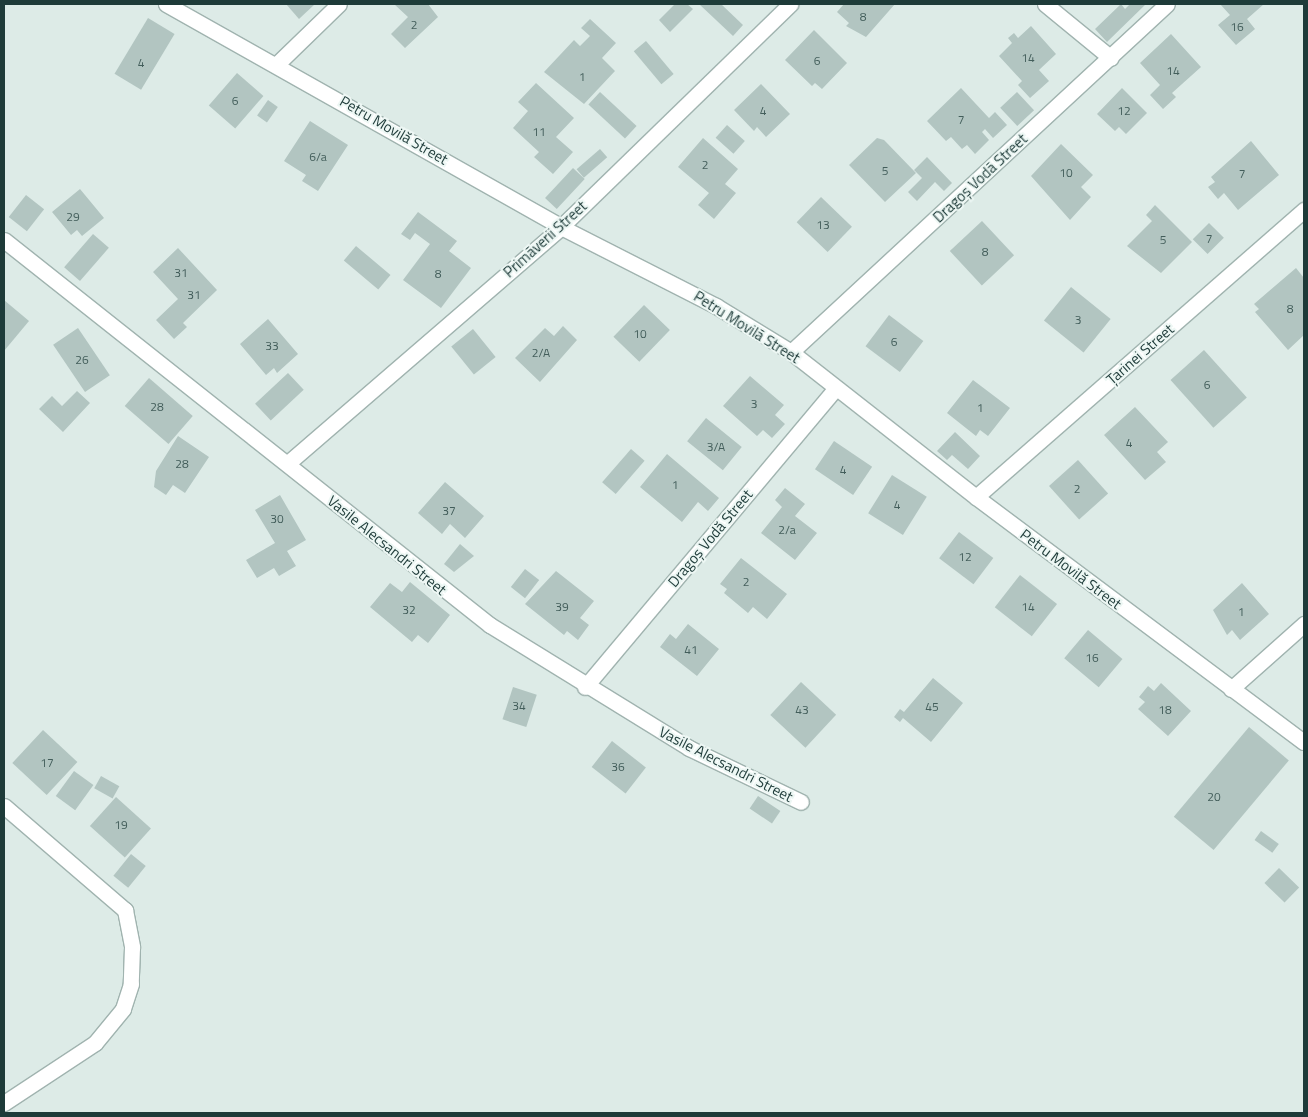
<!DOCTYPE html>
<html>
<head>
<meta charset="utf-8">
<style>
	body { margin:0 }
	#map { position:relative; width:1308px; height:1117px; overflow:hidden; background:#ddebe7; font-family:"Titillium Web",sans-serif }
	div>[style] { position:absolute }
	[style*='--x'] { left:calc(var(--x)*1px); top:calc(var(--y)*1px); width:calc(var(--w)*1px); rotate:calc(var(--a)*1deg) }
	.building>* { inset:0; background:#b2c5c1; transform-origin:0 0 }
	.roads { filter:drop-shadow(1px 0 #a0b3af) drop-shadow(-1px 0 #a0b3af) drop-shadow(0 1px #a0b3af) drop-shadow(0 -1px #a0b3af) }
	.minor>* { height:15px; margin:-7.5px; padding:0 7.5px; transform-origin:7.5px; border-radius:7.5px; background:#fff }
	span { translate:-50% -50%; white-space:nowrap; text-align:center; line-height:1.15; -webkit-text-stroke:4px #edf7f4; paint-order:stroke }
	.number-label { font-size:12px; color:#435e5b }
	.number-label span { -webkit-text-stroke-width:0 }
	.street-label { font-size:15px; color:#1e3b39 }
	.frame { position:absolute; inset:0; border:5px solid #1e3b39; pointer-events:none }
</style>
</head>
<body>
<div id="map">
	<div class="building">
		<i style="clip-path:polygon(286px 4px,315px 4px,299px 19px)"></i>
		<i style="clip-path:polygon(394px 4px,428px 4px,438px 17px,405px 48px,391px 34px,408px 17px)"></i>
		<i style="clip-path:polygon(675px 4px,687px 4px,693px 9px,670px 32px,659px 20px)"></i>
		<i style="clip-path:polygon(699px 4px,721px 4px,743px 25px,733px 36px)"></i>
		<i style="clip-path:polygon(844px 4px,895px 4px,866px 37px,846px 26px,849px 23px,837px 12px)"></i>
		<i style="clip-path:polygon(1121px 4px,1125px 9px,1130px 4px,1146px 4px,1107px 42px,1095px 29px)"></i>
		<i style="clip-path:polygon(1220px 4px,1264px 4px,1247px 19px,1255px 29px,1236px 45px,1218px 25px,1230px 15px)"></i>
		<i style="left:148px;top:18px;width:31px;height:65px;rotate:31deg"></i>
		<i style="clip-path:polygon(590px 19px,616px 43px,602px 58px,615px 71px,584px 104px,544px 72px,574px 40px,580px 46px,590px 36px,581px 28px)"></i>
		<i style="clip-path:polygon(1031px 26px,1056px 54px,1039px 70px,1049px 81px,1030px 98px,1018px 85px,1022px 81px,999px 56px,1012px 43px,1008px 38px,1014px 33px,1018px 38px)"></i>
		<i style="clip-path:polygon(814px 30px,847px 63px,822px 89px,815px 83px,812px 86px,785px 60px)"></i>
		<i style="clip-path:polygon(1171px 34px,1201px 67px,1172px 93px,1176px 97px,1163px 109px,1150px 95px,1160px 85px,1140px 63px)"></i>
		<i style="left:646px;top:41px;width:43px;height:16px;rotate:50deg"></i>
		<i style="left:237px;top:73px;width:35px;height:43px;rotate:41deg"></i>
		<i style="clip-path:polygon(536px 83px,574px 118px,556px 137px,573px 152px,553px 174px,534px 157px,539px 152px,513px 128px,528px 111px,518px 102px)"></i>
		<i style="clip-path:polygon(761px 84px,790px 114px,766px 137px,757px 127px,754px 131px,734px 110px)"></i>
		<i style="clip-path:polygon(961px 88px,989px 118px,995px 112px,1007px 125px,993px 138px,985px 129px,982px 132px,989px 140px,975px 154px,967px 145px,962px 149px,951px 137px,946px 141px,927px 121px)"></i>
		<i style="clip-path:polygon(1122px 88px,1147px 113px,1126px 134px,1119px 127px,1115px 131px,1097px 114px)"></i>
		<i style="left:600px;top:92px;width:50px;height:17px;rotate:43deg"></i>
		<i style="left:1017px;top:92px;width:25px;height:23px;rotate:47deg"></i>
		<i style="left:268px;top:100px;width:12px;height:19px;rotate:35deg"></i>
		<i style="clip-path:polygon(310px 121px,348px 145px,318px 191px,302px 181px,306px 175px,284px 161px)"></i>
		<i style="left:727px;top:125px;width:24px;height:17px;rotate:42deg"></i>
		<i style="clip-path:polygon(703px 138px,738px 169px,725px 184px,736px 193px,714px 219px,698px 205px,709px 193px,678px 167px)"></i>
		<i style="clip-path:polygon(877px 138px,884px 140px,916px 173px,885px 202px,849px 165px)"></i>
		<i style="clip-path:polygon(1251px 141px,1279px 175px,1238px 210px,1224px 193px,1218px 199px,1208px 187px,1215px 182px,1211px 177px)"></i>
		<i style="clip-path:polygon(1061px 144px,1093px 175px,1081px 187px,1091px 197px,1070px 220px,1031px 176px)"></i>
		<i style="left:600px;top:149px;width:11px;height:31px;rotate:49deg"></i>
		<i style="clip-path:polygon(927px 157px,952px 183px,944px 191px,935px 182px,917px 201px,908px 192px,922px 178px,914px 170px)"></i>
		<i style="left:573px;top:168px;width:16px;height:41px;rotate:43deg"></i>
		<i style="clip-path:polygon(80px 189px,104px 218px,82px 236px,77px 230px,71px 235px,52px 212px)"></i>
		<i style="left:26px;top:195px;width:23px;height:28px;rotate:38deg"></i>
		<i style="left:821px;top:197px;width:43px;height:35px;rotate:44deg"></i>
		<i style="clip-path:polygon(1155px 205px,1192px 242px,1161px 273px,1127px 246px,1152px 221px,1146px 215px)"></i>
		<i style="clip-path:polygon(418px 212px,457px 241px,449px 251px,471px 268px,441px 308px,403px 280px,430px 244px,415px 233px,410px 240px,401px 234px)"></i>
		<i style="left:982px;top:221px;width:47px;height:44px;rotate:47deg"></i>
		<i style="left:1209px;top:223px;width:21px;height:23px;rotate:45deg"></i>
		<i style="left:93px;top:234px;width:21px;height:44px;rotate:41deg"></i>
		<i style="left:356px;top:246px;width:45px;height:19px;rotate:40deg"></i>
		<i style="clip-path:polygon(178px 248px,217px 290px,183px 323px,187px 327px,174px 339px,156px 320px,178px 299px,153px 272px)"></i>
		<i style="clip-path:polygon(1296px 268px,1304px 278px,1304px 335px,1288px 350px,1255px 312px,1259px 309px,1254px 304px)"></i>
		<i style="left:1071px;top:287px;width:51px;height:43px;rotate:39deg"></i>
		<i style="clip-path:polygon(4px 300px,29px 321px,4px 351px)"></i>
		<i style="left:644px;top:305px;width:36px;height:44px;rotate:44deg"></i>
		<i style="left:889px;top:315px;width:43px;height:39px;rotate:37deg"></i>
		<i style="clip-path:polygon(268px 319px,298px 354px,277px 373px,274px 368px,266px 375px,240px 344px)"></i>
		<i style="clip-path:polygon(563px 326px,577px 340px,540px 382px,515px 358px,545px 328px,554px 336px)"></i>
		<i style="left:78px;top:328px;width:57px;height:30px;rotate:56deg"></i>
		<i style="left:473px;top:329px;width:36px;height:28px;rotate:51deg"></i>
		<i style="left:1204px;top:350px;width:64px;height:45px;rotate:48deg"></i>
		<i style="left:288px;top:373px;width:23px;height:45px;rotate:47deg"></i>
		<i style="clip-path:polygon(750px 376px,784px 405px,775px 415px,785px 424px,772px 438px,763px 430px,757px 436px,723px 406px)"></i>
		<i style="left:149px;top:378px;width:58px;height:37px;rotate:41deg"></i>
		<i style="clip-path:polygon(973px 380px,1010px 408px,988px 436px,980px 430px,976px 436px,947px 413px)"></i>
		<i style="clip-path:polygon(77px 391px,90px 403px,63px 432px,39px 409px,52px 396px,62px 406px)"></i>
		<i style="clip-path:polygon(1135px 407px,1168px 442px,1157px 452px,1166px 462px,1145px 480px,1104px 435px)"></i>
		<i style="left:706px;top:418px;width:46px;height:30px;rotate:39deg"></i>
		<i style="clip-path:polygon(955px 432px,980px 456px,968px 469px,952px 455px,947px 460px,937px 451px)"></i>
		<i style="clip-path:polygon(178px 436px,209px 457px,185px 493px,173px 485px,166px 495px,154px 487px,156px 471px)"></i>
		<i style="left:834px;top:441px;width:46px;height:34px;rotate:34deg"></i>
		<i style="left:631px;top:449px;width:18px;height:44px;rotate:41deg"></i>
		<i style="clip-path:polygon(667px 454px,719px 498px,708px 511px,698px 502px,682px 522px,640px 487px)"></i>
		<i style="left:1078px;top:460px;width:45px;height:39px;rotate:48deg"></i>
		<i style="left:892px;top:475px;width:41px;height:45px;rotate:32deg"></i>
		<i style="clip-path:polygon(445px 482px,484px 516px,465px 538px,450px 524px,442px 534px,418px 513px)"></i>
		<i style="clip-path:polygon(785px 488px,805px 504px,795px 516px,817px 533px,795px 560px,761px 533px,782px 507px,775px 500px)"></i>
		<i style="clip-path:polygon(280px 495px,306px 540px,287px 551px,296px 566px,279px 576px,274px 568px,257px 578px,246px 560px,275px 543px,255px 510px)"></i>
		<i style="left:959px;top:532px;width:43px;height:33px;rotate:37deg"></i>
		<i style="clip-path:polygon(460px 544px,474px 556px,454px 572px,444px 564px)"></i>
		<i style="clip-path:polygon(741px 558px,787px 594px,767px 619px,753px 607px,748px 613px,724px 593px,727px 589px,720px 584px)"></i>
		<i style="left:525px;top:569px;width:18px;height:23px;rotate:38deg"></i>
		<i style="clip-path:polygon(556px 571px,594px 601px,580px 618px,589px 625px,578px 640px,567px 631px,564px 635px,525px 604px)"></i>
		<i style="left:1020px;top:575px;width:47px;height:41px;rotate:38deg"></i>
		<i style="clip-path:polygon(410px 582px,450px 615px,428px 643px,418px 635px,412px 642px,370px 607px,390px 583px,402px 592px)"></i>
		<i style="clip-path:polygon(1242px 583px,1269px 614px,1240px 640px,1232px 630px,1227px 635px,1213px 610px)"></i>
		<i style="clip-path:polygon(688px 624px,719px 649px,697px 676px,660px 647px,670px 634px,676px 639px)"></i>
		<i style="left:1088px;top:630px;width:45px;height:37px;rotate:40deg"></i>
		<i style="clip-path:polygon(933px 678px,963px 703px,931px 742px,903px 718px,900px 722px,894px 717px,900px 709px,904px 712px)"></i>
		<i style="left:801px;top:682px;width:48px;height:45px;rotate:43deg"></i>
		<i style="clip-path:polygon(1161px 683px,1191px 711px,1168px 736px,1138px 709px,1145px 702px,1139px 697px,1148px 686px,1154px 691px)"></i>
		<i style="left:513px;top:687px;width:25px;height:34px;rotate:18deg"></i>
		<i style="left:1249px;top:727px;width:52px;height:117px;rotate:40deg"></i>
		<i style="left:43px;top:730px;width:47px;height:45px;rotate:43deg"></i>
		<i style="left:612px;top:741px;width:43px;height:33px;rotate:38deg"></i>
		<i style="left:74px;top:771px;width:24px;height:31px;rotate:36deg"></i>
		<i style="left:101px;top:776px;width:21px;height:14px;rotate:29deg"></i>
		<i style="left:758px;top:796px;width:27px;height:15px;rotate:34deg"></i>
		<i style="left:116px;top:797px;width:47px;height:39px;rotate:42deg"></i>
		<i style="left:1261px;top:831px;width:22px;height:11px;rotate:36deg"></i>
		<i style="left:131px;top:854px;width:19px;height:28px;rotate:39deg"></i>
		<i style="left:1279px;top:868px;width:28px;height:21px;rotate:44deg"></i>
	</div>
	<div class="roads">
		<div class="minor">
			<i style="--x:166;--y:4;--w:454;--a:29.4"></i>
			<i style="--x:561;--y:227;--w:174;--a:27"></i>
			<i style="--x:716;--y:306;--w:88;--a:31.5"></i>
			<i style="--x:791;--y:352;--w:235;--a:38.1"></i>
			<i style="--x:976;--y:497;--w:409;--a:36.8"></i>
			<i style="--x:1045;--y:4;--w:85;--a:39.3"></i>
			<i style="--x:277;--y:64;--w:86;--a:-44.1"></i>
			<i style="--x:4;--y:240;--w:620;--a:38.39"></i>
			<i style="--x:490;--y:625;--w:234;--a:31.7"></i>
			<i style="--x:689;--y:748;--w:124;--a:25.7"></i>
			<i style="--x:791;--y:352;--w:512;--a:-42.79"></i>
			<i style="--x:288;--y:463;--w:361;--a:-40.8"></i>
			<i style="--x:561;--y:227;--w:320;--a:-44.2"></i>
			<i style="--x:976;--y:497;--w:436;--a:-41.2"></i>
			<i style="--x:585;--y:687;--w:389;--a:-50"></i>
			<i style="--x:1231;--y:689;--w:98;--a:-41.7"></i>
			<i style="--x:4;--y:806;--w:160;--a:40.7"></i>
			<i style="--x:125;--y:910;--w:38;--a:79"></i>
			<i style="--x:132;--y:947;--w:37;--a:92"></i>
			<i style="--x:131;--y:984;--w:26;--a:108"></i>
			<i style="--x:123;--y:1009;--w:44;--a:129.5"></i>
			<i style="--x:95;--y:1043;--w:109;--a:146.6"></i>
		</div>
	</div>
	<div class="number-label">
		<span style="left:863px;top:17px">8</span>
		<span style="left:414px;top:25px">2</span>
		<span style="left:1237px;top:27px">16</span>
		<span style="left:1028px;top:58px">14</span>
		<span style="left:817px;top:61px">6</span>
		<span style="left:141px;top:63px">4</span>
		<span style="left:1173px;top:71px">14</span>
		<span style="left:582px;top:77px">1</span>
		<span style="left:235px;top:101px">6</span>
		<span style="left:763px;top:111px">4</span>
		<span style="left:1124px;top:111px">12</span>
		<span style="left:961px;top:120px">7</span>
		<span style="left:539px;top:132px">11</span>
		<span style="left:318px;top:157px">6/a</span>
		<span style="left:705px;top:165px">2</span>
		<span style="left:885px;top:171px">5</span>
		<span style="left:1066px;top:173px">10</span>
		<span style="left:1242px;top:174px">7</span>
		<span style="left:73px;top:217px">29</span>
		<span style="left:823px;top:225px">13</span>
		<span style="left:1209px;top:239px">7</span>
		<span style="left:1163px;top:240px">5</span>
		<span style="left:985px;top:252px">8</span>
		<span style="left:181px;top:273px">31</span>
		<span style="left:438px;top:274px">8</span>
		<span style="left:194px;top:295px">31</span>
		<span style="left:1290px;top:309px">8</span>
		<span style="left:1078px;top:320px">3</span>
		<span style="left:640px;top:334px">10</span>
		<span style="left:894px;top:342px">6</span>
		<span style="left:272px;top:346px">33</span>
		<span style="left:541px;top:353px">2/A</span>
		<span style="left:82px;top:360px">26</span>
		<span style="left:1207px;top:385px">6</span>
		<span style="left:754px;top:404px">3</span>
		<span style="left:157px;top:407px">28</span>
		<span style="left:980px;top:408px">1</span>
		<span style="left:1129px;top:443px">4</span>
		<span style="left:716px;top:447px">3/A</span>
		<span style="left:182px;top:464px">28</span>
		<span style="left:843px;top:470px">4</span>
		<span style="left:675px;top:485px">1</span>
		<span style="left:1077px;top:489px">2</span>
		<span style="left:897px;top:505px">4</span>
		<span style="left:449px;top:511px">37</span>
		<span style="left:277px;top:519px">30</span>
		<span style="left:787px;top:530px">2/a</span>
		<span style="left:965px;top:557px">12</span>
		<span style="left:746px;top:582px">2</span>
		<span style="left:562px;top:607px">39</span>
		<span style="left:1028px;top:607px">14</span>
		<span style="left:409px;top:610px">32</span>
		<span style="left:1241px;top:612px">1</span>
		<span style="left:691px;top:650px">41</span>
		<span style="left:1092px;top:658px">16</span>
		<span style="left:519px;top:706px">34</span>
		<span style="left:932px;top:707px">45</span>
		<span style="left:802px;top:710px">43</span>
		<span style="left:1165px;top:710px">18</span>
		<span style="left:47px;top:763px">17</span>
		<span style="left:618px;top:767px">36</span>
		<span style="left:1214px;top:797px">20</span>
		<span style="left:121px;top:825px">19</span>
	</div>
	<div class="street-label">
		<span style="left:394px;top:130px;rotate:30deg">Petru Movilă Street</span>
		<span style="left:980px;top:178px;rotate:-43deg">Dragoș Vodă Street</span>
		<span style="left:545px;top:239px;rotate:-42deg">Primăverii Street</span>
		<span style="left:747px;top:327px;rotate:32deg">Petru Movilă Street</span>
		<span style="left:1140px;top:354px;rotate:-41deg">Țarinei Street</span>
		<span style="left:710px;top:538px;rotate:-50deg">Dragoș Vodă Street</span>
		<span style="left:387px;top:545px;rotate:39deg">Vasile Alecsandri Street</span>
		<span style="left:1071px;top:569px;rotate:37deg">Petru Movilă Street</span>
		<span style="left:726px;top:764px;rotate:27deg">Vasile Alecsandri Street</span>
	</div>
	<div class="frame"></div>
</div>
</body>
</html>
